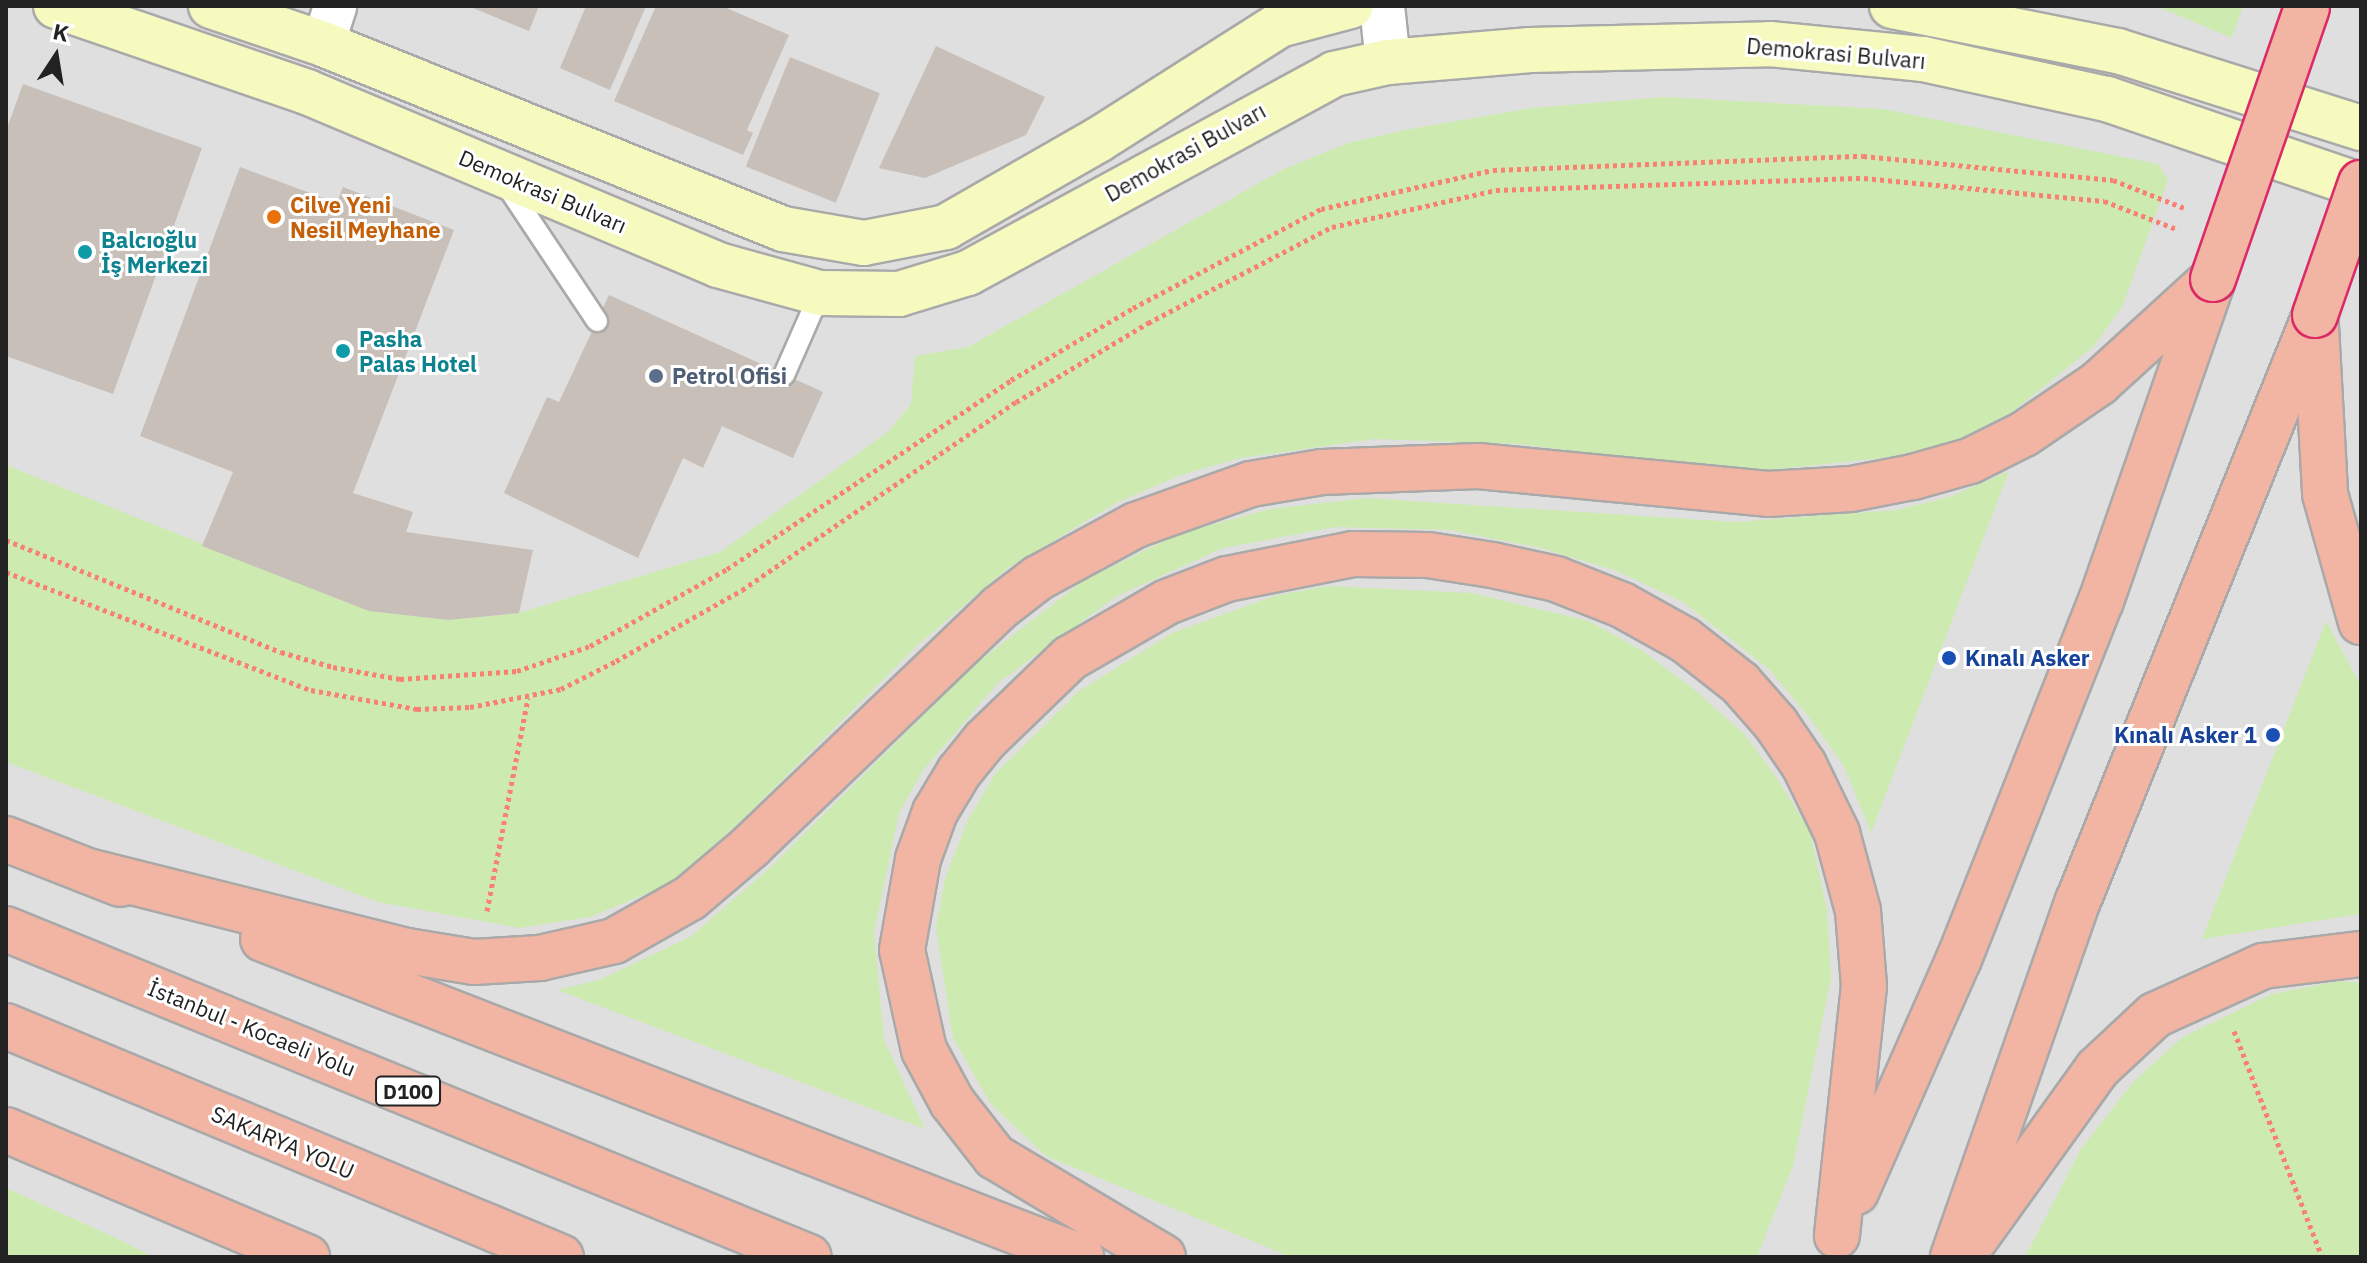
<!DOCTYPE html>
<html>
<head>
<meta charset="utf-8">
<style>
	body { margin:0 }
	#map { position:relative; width:2367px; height:1263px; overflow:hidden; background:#f2efe9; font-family:"IBM Plex Sans",sans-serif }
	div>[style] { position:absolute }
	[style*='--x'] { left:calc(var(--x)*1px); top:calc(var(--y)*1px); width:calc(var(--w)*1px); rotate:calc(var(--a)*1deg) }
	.residential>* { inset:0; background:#e0dfdf; transform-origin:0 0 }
	.grass>* { inset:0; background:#cdebb0 }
	.building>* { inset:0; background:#c7bfb8; transform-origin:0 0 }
	.path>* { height:5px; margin-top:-2.5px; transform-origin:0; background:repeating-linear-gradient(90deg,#fa8072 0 4px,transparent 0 8px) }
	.roads { filter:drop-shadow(2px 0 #a9a9a9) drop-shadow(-2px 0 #a9a9a9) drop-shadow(0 2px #a9a9a9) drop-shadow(0 -2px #a9a9a9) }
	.service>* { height:20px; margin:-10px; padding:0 10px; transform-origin:10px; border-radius:10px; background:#fff }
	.minor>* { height:42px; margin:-21px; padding:0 21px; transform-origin:21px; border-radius:21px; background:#fff }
	.tertiary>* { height:44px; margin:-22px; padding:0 22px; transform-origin:22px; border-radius:22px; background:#fff }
	.secondary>* { height:44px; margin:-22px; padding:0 22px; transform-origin:22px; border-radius:22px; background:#f7fabf }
	.trunk>* { height:44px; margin:-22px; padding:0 22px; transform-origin:22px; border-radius:22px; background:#f2b4a3 }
	.bridges { filter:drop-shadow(2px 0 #dc2a67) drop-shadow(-2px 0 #dc2a67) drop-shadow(0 2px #dc2a67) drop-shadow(0 -2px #dc2a67) }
	.trunk-bridge>* { height:44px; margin:-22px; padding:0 22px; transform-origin:22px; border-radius:22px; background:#f2b4a3 }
	.dots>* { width:22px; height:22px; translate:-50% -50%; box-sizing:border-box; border:4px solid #fff; border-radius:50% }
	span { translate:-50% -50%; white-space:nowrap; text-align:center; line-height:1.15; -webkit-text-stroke:6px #fff; paint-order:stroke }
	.shield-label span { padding:2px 6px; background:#fff; border:2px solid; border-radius:6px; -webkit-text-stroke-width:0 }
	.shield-label { font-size:20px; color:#222; font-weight:700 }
	.street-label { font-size:22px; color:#222 }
	.food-label { font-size:22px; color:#c56008; font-weight:700 }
	.left { translate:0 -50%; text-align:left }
	.culture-label { font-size:22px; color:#0d838f; font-weight:700 }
	.service-label { font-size:22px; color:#4e5e75; font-weight:700 }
	.transit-label { font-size:22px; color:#164399; font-weight:700 }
	.right { translate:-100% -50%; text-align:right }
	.frame { position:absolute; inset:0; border:8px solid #222; pointer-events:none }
	.north { position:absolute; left:16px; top:16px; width:80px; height:80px; -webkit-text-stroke:6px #fff; paint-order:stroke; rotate:12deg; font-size:22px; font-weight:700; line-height:32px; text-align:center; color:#222 }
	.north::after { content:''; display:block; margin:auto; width:28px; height:36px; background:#222; clip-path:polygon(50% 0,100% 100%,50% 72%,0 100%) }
</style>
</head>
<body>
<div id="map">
	<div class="residential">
		<i style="left:6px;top:6px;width:2355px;height:1251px"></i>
	</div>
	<div class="grass">
		<i style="clip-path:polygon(2156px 6px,2243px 6px,2232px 38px)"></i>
		<i style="clip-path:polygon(1664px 97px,1883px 109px,2158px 164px,2168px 180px,2123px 305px,2094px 346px,2012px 412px,1952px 443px,1890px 457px,1768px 470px,1704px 468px,1521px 444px,1375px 439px,1240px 458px,1181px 475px,1118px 502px,1008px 568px,921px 642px,742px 820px,670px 884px,590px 917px,519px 928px,378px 902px,6px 762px,6px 465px,369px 611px,448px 620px,519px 613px,720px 552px,889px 431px,911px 404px,915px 356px,968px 347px,1284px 169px,1348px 143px,1410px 129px,1532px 108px)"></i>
		<i style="clip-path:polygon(2009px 471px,1871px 833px,1844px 766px,1809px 717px,1769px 669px,1683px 602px,1617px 571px,1541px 548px,1449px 530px,1336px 527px,1223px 548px,1117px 596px,998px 683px,923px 770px,899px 813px,874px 932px,884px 1040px,925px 1129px,557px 990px,599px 980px,690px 937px,772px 866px,973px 666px,1083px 581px,1178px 534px,1270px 509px,1366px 498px,1736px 522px,1897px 510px,1952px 496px)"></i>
		<i style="clip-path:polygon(1327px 586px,1472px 593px,1589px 621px,1641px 650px,1695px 690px,1744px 734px,1777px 778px,1810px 832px,1827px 910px,1831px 978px,1793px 1166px,1757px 1257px,1291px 1257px,1046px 1156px,991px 1104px,953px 1038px,936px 928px,945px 879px,967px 822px,995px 774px,1079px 691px,1172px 633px,1274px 596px)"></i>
		<i style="clip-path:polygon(2326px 621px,2361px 686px,2361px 914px,2202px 939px)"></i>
		<i style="clip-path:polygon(2341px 981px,2361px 983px,2361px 1257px,2025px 1257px,2081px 1149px,2134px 1081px,2183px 1037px,2272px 994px)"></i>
		<i style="clip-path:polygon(6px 1188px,105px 1233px,154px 1257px,6px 1257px)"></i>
	</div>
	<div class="building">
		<i style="clip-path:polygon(468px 6px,539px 6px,529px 31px)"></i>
		<i style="clip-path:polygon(586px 6px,646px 6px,610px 90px,560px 68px)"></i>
		<i style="clip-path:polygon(656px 6px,722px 6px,789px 35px,747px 130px,753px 133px,743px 155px,614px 101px)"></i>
		<i style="clip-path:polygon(936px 46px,1045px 97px,1026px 135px,925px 178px,879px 168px)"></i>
		<i style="left:790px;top:57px;width:97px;height:118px;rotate:22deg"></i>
		<i style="clip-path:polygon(23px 84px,202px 148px,113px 394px,6px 356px,6px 131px)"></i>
		<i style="clip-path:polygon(240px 167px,337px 203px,343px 187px,454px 230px,353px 493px,413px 512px,406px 532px,533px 550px,519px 613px,448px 620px,369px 611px,202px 546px,233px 472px,140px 436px)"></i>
		<i style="clip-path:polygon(609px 295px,823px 392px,793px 458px,722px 426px,703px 468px,683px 458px,638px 558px,504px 493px,547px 397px,559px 402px)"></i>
	</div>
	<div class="path">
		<i style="--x:6;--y:540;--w:297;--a:22.2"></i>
		<i style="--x:281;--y:652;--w:54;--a:16.1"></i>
		<i style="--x:333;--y:667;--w:68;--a:10.2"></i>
		<i style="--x:400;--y:679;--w:117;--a:-3.9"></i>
		<i style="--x:517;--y:671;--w:77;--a:-18.9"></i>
		<i style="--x:590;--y:646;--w:157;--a:-29.3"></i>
		<i style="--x:727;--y:569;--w:341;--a:-33.6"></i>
		<i style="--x:1011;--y:380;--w:142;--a:-30.5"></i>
		<i style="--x:1133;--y:308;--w:212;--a:-27.8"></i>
		<i style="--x:1321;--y:209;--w:176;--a:-12.8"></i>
		<i style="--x:1493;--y:170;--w:370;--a:-2.2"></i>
		<i style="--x:1863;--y:156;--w:251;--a:5.5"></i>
		<i style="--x:2113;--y:180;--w:79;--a:21.4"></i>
		<i style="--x:6;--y:572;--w:327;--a:21.2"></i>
		<i style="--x:311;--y:690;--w:108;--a:10.2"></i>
		<i style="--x:417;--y:709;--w:53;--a:-2.2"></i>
		<i style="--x:470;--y:707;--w:93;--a:-11.2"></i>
		<i style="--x:561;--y:689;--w:62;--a:-27"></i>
		<i style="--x:616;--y:661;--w:145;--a:-29.4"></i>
		<i style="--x:742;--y:590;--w:332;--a:-34.5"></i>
		<i style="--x:1016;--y:402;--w:154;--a:-30.9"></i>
		<i style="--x:1148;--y:323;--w:208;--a:-27.6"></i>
		<i style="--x:1332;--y:227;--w:168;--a:-12.7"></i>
		<i style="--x:1496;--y:190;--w:368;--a:-1.9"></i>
		<i style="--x:1864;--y:178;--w:241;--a:5.5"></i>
		<i style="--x:2104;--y:201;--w:80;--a:21.1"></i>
		<i style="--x:487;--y:911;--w:217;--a:-79.1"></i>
		<i style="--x:2234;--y:1031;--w:243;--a:68.7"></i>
	</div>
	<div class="roads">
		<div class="service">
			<i style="--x:505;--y:183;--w:166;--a:56.3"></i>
			<i style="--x:784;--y:375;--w:90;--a:-66.3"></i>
		</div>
		<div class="minor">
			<i style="--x:323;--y:44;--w:40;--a:-72"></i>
		</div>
		<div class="tertiary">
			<i style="--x:1382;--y:6;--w:56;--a:83.9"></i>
		</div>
		<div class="secondary">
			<i style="--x:56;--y:6;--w:265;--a:18.9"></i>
			<i style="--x:307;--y:92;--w:446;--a:22.8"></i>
			<i style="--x:718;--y:265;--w:106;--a:15.4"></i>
			<i style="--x:820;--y:293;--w:79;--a:0.7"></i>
			<i style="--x:899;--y:294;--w:72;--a:-16.9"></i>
			<i style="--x:968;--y:273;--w:417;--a:-28.5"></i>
			<i style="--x:1334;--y:74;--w:55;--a:-12.5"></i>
			<i style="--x:1388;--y:62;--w:143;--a:-4.8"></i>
			<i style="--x:1530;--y:50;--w:240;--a:-1.4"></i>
			<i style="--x:1770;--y:44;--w:154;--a:5.6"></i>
			<i style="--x:1923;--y:59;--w:188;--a:12.3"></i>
			<i style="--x:2107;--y:99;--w:268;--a:18.9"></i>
			<i style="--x:211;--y:6;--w:118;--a:18.7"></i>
			<i style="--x:323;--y:44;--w:496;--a:21.9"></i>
			<i style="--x:783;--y:229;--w:82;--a:9.8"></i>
			<i style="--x:864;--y:243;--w:84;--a:-11"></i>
			<i style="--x:946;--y:227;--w:175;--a:-29.8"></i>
			<i style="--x:1098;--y:140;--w:214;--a:-32.4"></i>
			<i style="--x:1279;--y:25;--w:74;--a:-14.8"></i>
			<i style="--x:1892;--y:6;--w:230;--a:11.3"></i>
			<i style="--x:2118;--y:51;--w:255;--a:17.6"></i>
		</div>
		<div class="trunk">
			<i style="--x:2316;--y:326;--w:168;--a:86.9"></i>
			<i style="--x:2325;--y:494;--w:133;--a:74.3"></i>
			<i style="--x:6;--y:839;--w:123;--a:21.4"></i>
			<i style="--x:92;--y:872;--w:325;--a:14.1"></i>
			<i style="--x:407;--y:951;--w:68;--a:9.3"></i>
			<i style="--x:474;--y:962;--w:66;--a:-3.5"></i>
			<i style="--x:540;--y:958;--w:76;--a:-12.9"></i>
			<i style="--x:614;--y:941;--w:87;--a:-29.5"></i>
			<i style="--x:690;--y:898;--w:80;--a:-40.4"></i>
			<i style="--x:751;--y:846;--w:344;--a:-43.8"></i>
			<i style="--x:999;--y:608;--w:49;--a:-37.6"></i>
			<i style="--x:1038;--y:578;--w:111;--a:-28.4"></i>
			<i style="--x:1136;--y:525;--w:122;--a:-19.6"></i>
			<i style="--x:1251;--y:484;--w:72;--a:-9.6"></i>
			<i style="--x:1322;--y:472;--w:156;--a:-2.2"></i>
			<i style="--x:1478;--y:466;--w:291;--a:5.5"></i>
			<i style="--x:1768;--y:494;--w:83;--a:-3.4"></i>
			<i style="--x:1851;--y:489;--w:63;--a:-11"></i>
			<i style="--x:1913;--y:477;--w:59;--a:-15.7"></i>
			<i style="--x:1970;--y:461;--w:60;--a:-26.6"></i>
			<i style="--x:2024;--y:434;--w:91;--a:-34.2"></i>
			<i style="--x:2099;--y:383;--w:154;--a:-42.4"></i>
			<i style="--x:6;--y:929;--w:867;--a:22.22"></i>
			<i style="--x:263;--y:939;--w:878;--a:21.24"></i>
			<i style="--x:6;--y:1026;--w:601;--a:22.6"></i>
			<i style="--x:6;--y:1130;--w:327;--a:22.9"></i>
			<i style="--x:1856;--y:1192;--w:255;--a:-66.2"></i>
			<i style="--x:1959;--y:959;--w:385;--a:-68.4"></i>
			<i style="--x:2101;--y:601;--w:335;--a:-70.8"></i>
			<i style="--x:1975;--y:1239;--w:209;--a:-54.3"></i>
			<i style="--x:2097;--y:1069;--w:79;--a:-43"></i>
			<i style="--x:2155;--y:1015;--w:119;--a:-24.4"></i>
			<i style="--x:2263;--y:966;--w:99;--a:-7"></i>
			<i style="--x:1163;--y:1257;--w:196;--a:-149.2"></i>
			<i style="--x:995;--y:1157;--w:70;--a:-128"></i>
			<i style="--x:952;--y:1102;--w:59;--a:-118.3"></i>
			<i style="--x:924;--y:1050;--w:102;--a:-102.4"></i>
			<i style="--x:902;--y:950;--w:92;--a:-80"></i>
			<i style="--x:918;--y:859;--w:50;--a:-70.1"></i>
			<i style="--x:935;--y:812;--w:47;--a:-59"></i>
			<i style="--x:959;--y:772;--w:41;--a:-50.9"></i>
			<i style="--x:985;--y:740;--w:118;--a:-44"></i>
			<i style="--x:1070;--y:658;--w:112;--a:-30"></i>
			<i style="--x:1167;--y:602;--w:64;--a:-21"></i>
			<i style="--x:1227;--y:579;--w:128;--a:-11.2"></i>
			<i style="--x:1353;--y:554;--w:75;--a:0.8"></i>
			<i style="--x:1428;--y:555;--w:65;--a:8.9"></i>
			<i style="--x:1492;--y:565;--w:66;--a:12.3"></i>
			<i style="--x:1556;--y:579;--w:71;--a:21.5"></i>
			<i style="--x:1622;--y:605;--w:72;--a:29.1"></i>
			<i style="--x:1685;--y:640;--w:70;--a:38"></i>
			<i style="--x:1740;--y:683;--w:55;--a:48.7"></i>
			<i style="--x:1776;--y:724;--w:50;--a:55.7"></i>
			<i style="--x:1804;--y:765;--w:76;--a:64.1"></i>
			<i style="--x:1837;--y:833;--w:81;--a:74.9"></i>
			<i style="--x:1858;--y:911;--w:75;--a:85.4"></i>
			<i style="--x:1864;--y:986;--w:251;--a:96.2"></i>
			<i style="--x:1953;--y:1257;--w:377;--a:-70.7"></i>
			<i style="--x:2078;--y:901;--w:632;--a:-67.98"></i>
		</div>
	</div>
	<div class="bridges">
		<div class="trunk-bridge">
			<i style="--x:2213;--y:279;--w:287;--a:-70.9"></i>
			<i style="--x:2315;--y:315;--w:140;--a:-70.8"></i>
		</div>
	</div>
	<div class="dots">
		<i style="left:274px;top:217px;background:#e8710a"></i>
		<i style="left:85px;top:252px;background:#0f9aa8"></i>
		<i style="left:343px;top:351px;background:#0f9aa8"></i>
		<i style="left:656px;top:376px;background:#5c6f8a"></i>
		<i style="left:1949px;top:658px;background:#1a4fb4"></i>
		<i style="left:2273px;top:735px;background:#1a4fb4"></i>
	</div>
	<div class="shield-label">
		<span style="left:408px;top:1091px">D100</span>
	</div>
	<div class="street-label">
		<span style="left:1836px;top:53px;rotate:5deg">Demokrasi Bulvarı</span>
		<span style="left:1185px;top:152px;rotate:-29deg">Demokrasi Bulvarı</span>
		<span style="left:543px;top:191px;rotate:23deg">Demokrasi Bulvarı</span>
		<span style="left:252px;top:1028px;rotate:22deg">İstanbul - Kocaeli Yolu</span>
		<span style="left:283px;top:1142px;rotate:23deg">SAKARYA YOLU</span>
	</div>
	<div class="food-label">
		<span class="left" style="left:290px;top:217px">Cilve Yeni<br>Nesil Meyhane</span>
	</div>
	<div class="culture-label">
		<span class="left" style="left:101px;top:252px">Balcıoğlu<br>İş Merkezi</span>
		<span class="left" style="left:359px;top:351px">Pasha<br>Palas Hotel</span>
	</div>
	<div class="service-label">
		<span class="left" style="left:672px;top:376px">Petrol Ofisi</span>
	</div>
	<div class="transit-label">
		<span class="left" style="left:1965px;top:658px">Kınalı Asker</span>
		<span class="right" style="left:2257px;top:735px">Kınalı Asker 1</span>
	</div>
	<div class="frame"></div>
	<div class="north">K</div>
</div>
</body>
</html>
